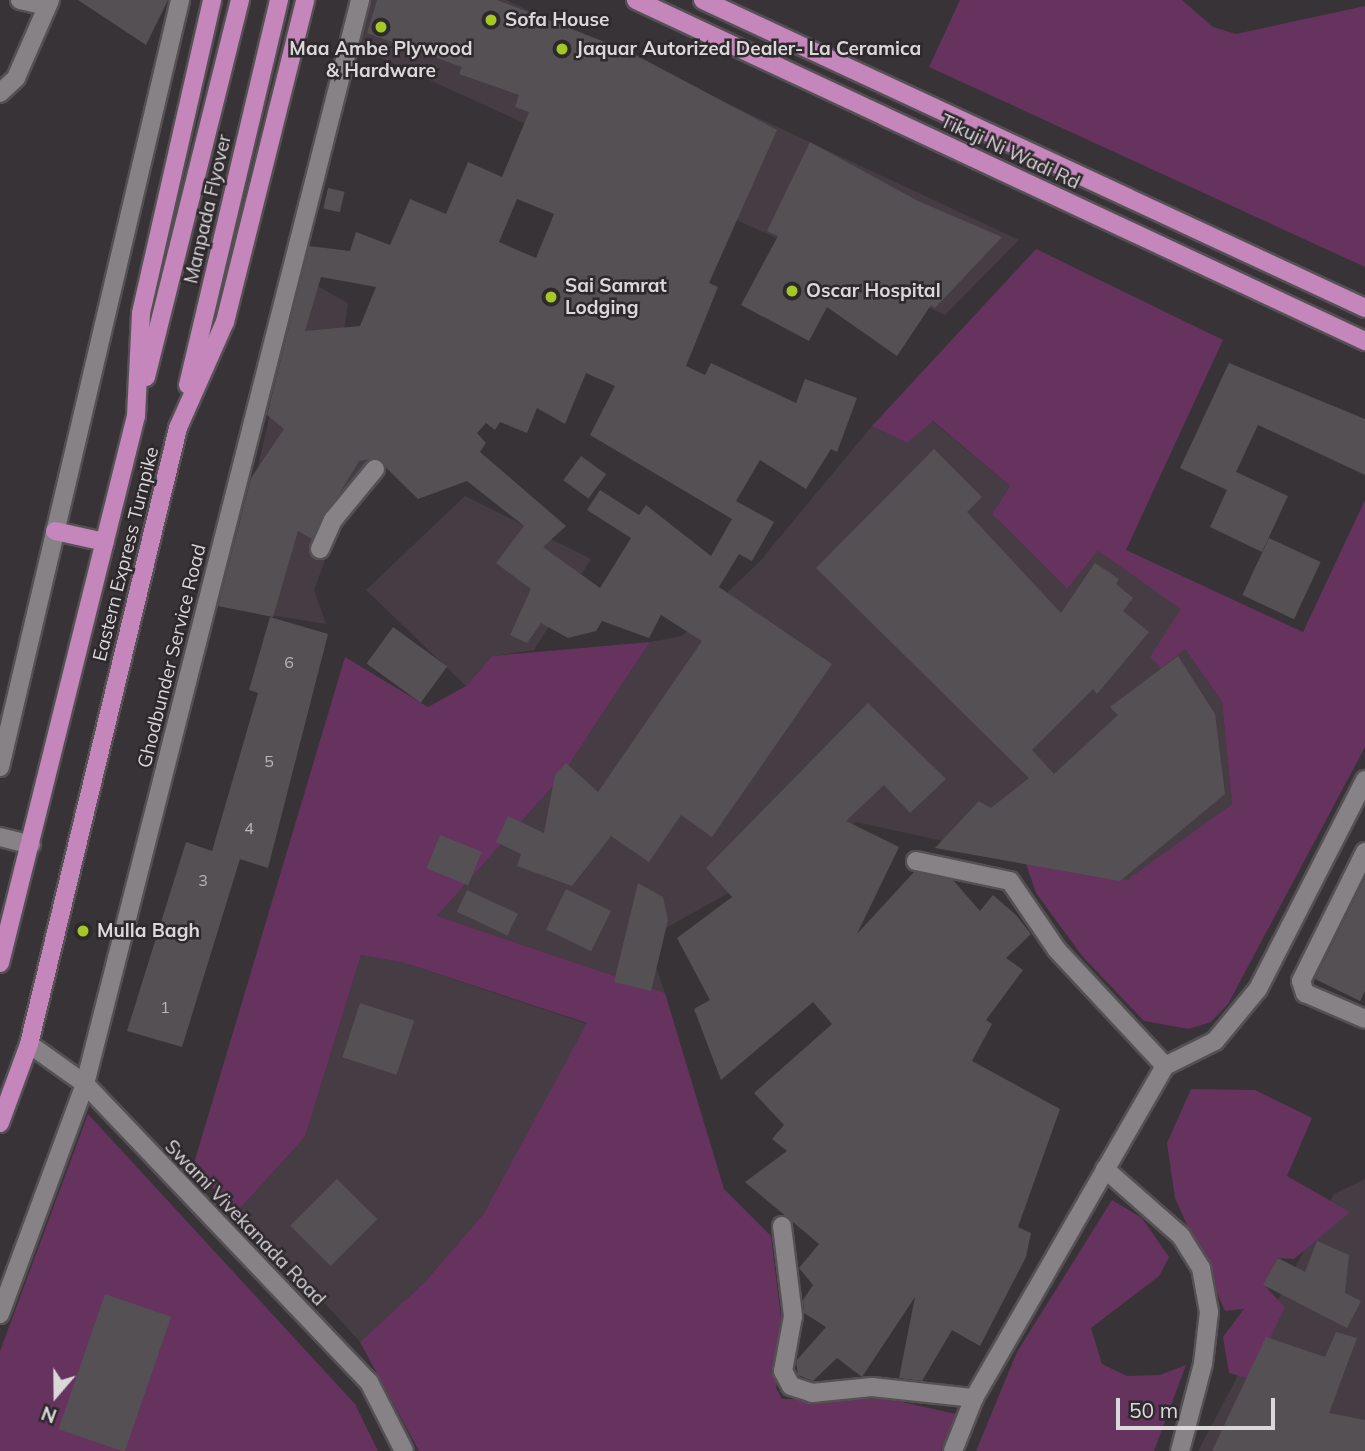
<!DOCTYPE html>
<html>
<head>
<meta charset="utf-8">
<style>
	body { margin:0 }
	#map { position:relative; width:1365px; height:1451px; overflow:hidden; background:#383337; font-family:Mulish,sans-serif }
	div>[style] { position:absolute }
	[style*='--x'] { left:calc(var(--x)*1px); top:calc(var(--y)*1px); width:calc(var(--w)*1px); rotate:calc(var(--a)*1deg) }
	.built>* { inset:0; background:#463d44 }
	.green>* { inset:0; background:#65335e }
	.building>* { inset:0; background:#555054; transform-origin:0 0 }
	.roads { filter:drop-shadow(2px 0 #545053) drop-shadow(-2px 0 #545053) drop-shadow(0 2px #545053) drop-shadow(0 -2px #545053) }
	.minor>* { height:18px; margin:-9px; padding:0 9px; transform-origin:9px; border-radius:9px; background:#878286 }
	.major>* { height:18px; margin:-9px; padding:0 9px; transform-origin:9px; border-radius:9px; background:#c486bb }
	.dots>* { width:19px; height:19px; translate:-50% -50%; box-sizing:border-box; border:4px solid #2e292d; border-radius:50% }
	span { translate:-50% -50%; white-space:nowrap; text-align:center; line-height:1.15; -webkit-text-stroke:5px #2e292d; paint-order:stroke }
	.number-label { font-size:16px; color:#bab6b8 }
	.number-label span { -webkit-text-stroke-width:0 }
	.poi-label { font-size:19px; color:#dbd8da; font-weight:700 }
	.left { translate:0 -50%; text-align:left }
	.street-label { font-size:19px; color:#dbd8da }
	.north { position:absolute; left:21px; top:1360px; width:70px; height:70px; -webkit-text-stroke:5px #2e292d; paint-order:stroke; rotate:200deg; font-size:19px; font-weight:700; line-height:28px; text-align:center; color:#dbd8da }
	.north::after { content:''; display:block; margin:auto; width:24px; height:32px; background:#dbd8da; clip-path:polygon(50% 0,100% 100%,50% 72%,0 100%) }
	.scale { position:absolute; left:1116px; top:1398px; width:159px; height:32px; box-sizing:border-box; border:4px solid #dbd8da; border-top:0; padding-left:9px; font-size:21px; line-height:24px; white-space:nowrap; color:#dbd8da; -webkit-text-stroke:5px #2e292d; paint-order:stroke }
</style>
</head>
<body>
<div id="map">
	<div class="built">
		<i style="clip-path:polygon(365px 0,506px 0,1019px 240px,945px 315px,355px 46px)"></i>
		<i style="clip-path:polygon(301px 277px,348px 303px,336px 388px,394px 434px,373px 481px,334px 536px,314px 590px,326px 624px,226px 608px)"></i>
		<i style="clip-path:polygon(932px 421px,1010px 486px,992px 514px,1067px 589px,1098px 551px,1182px 609px,1185px 649px,1222px 702px,1232px 804px,1127px 881px,856px 822px,646px 939px,665px 993px,437px 916px,561px 777px,650px 642px,682px 636px,761px 560px,872px 426px,907px 443px)"></i>
		<i style="clip-path:polygon(465px 496px,591px 559px,534px 650px,492px 656px,466px 686px,366px 590px)"></i>
		<i style="clip-path:polygon(361px 955px,405px 963px,587px 1024px,484px 1213px,425px 1282px,360px 1342px,269px 1242px,234px 1215px,305px 1137px)"></i>
		<i style="clip-path:polygon(1365px 1179px,1365px 1451px,1198px 1451px,1334px 1194px)"></i>
	</div>
	<div class="green">
		<i style="clip-path:polygon(960px 0,1182px 0,1213px 27px,1236px 34px,1365px 6px,1365px 267px,929px 67px)"></i>
		<i style="clip-path:polygon(1036px 249px,1223px 340px,1126px 550px,1303px 632px,1365px 500px,1365px 747px,1228px 1004px,1211px 1022px,1189px 1029px,1144px 1021px,1083px 957px,1036px 893px,1024px 858px,1127px 880px,1232px 804px,1222px 702px,1185px 649px,1161px 668px,1150px 657px,1181px 609px,1098px 551px,1067px 589px,992px 514px,1010px 486px,933px 421px,907px 443px,872px 426px)"></i>
		<i style="clip-path:polygon(650px 642px,561px 777px,437px 916px,665px 993px,724px 1189px,771px 1236px,783px 1333px,776px 1388px,782px 1399px,889px 1399px,956px 1414px,941px 1451px,419px 1451px,360px 1342px,425px 1282px,484px 1213px,587px 1023px,405px 963px,361px 955px,305px 1137px,234px 1215px,194px 1163px,345px 657px,428px 707px,466px 686px,492px 656px)"></i>
		<i style="clip-path:polygon(1191px 1089px,1255px 1090px,1312px 1118px,1287px 1176px,1350px 1212px,1294px 1259px,1278px 1258px,1264px 1285px,1285px 1307px,1250px 1379px,1229px 1373px,1223px 1337px,1244px 1309px,1225px 1311px,1175px 1198px,1167px 1143px)"></i>
		<i style="clip-path:polygon(88px 1114px,355px 1404px,378px 1451px,0 1451px,0 1351px)"></i>
		<i style="clip-path:polygon(1112px 1200px,1142px 1218px,1169px 1257px,1159px 1276px,1091px 1328px,1102px 1364px,1127px 1376px,1160px 1375px,1186px 1365px,1154px 1451px,976px 1451px,1017px 1352px)"></i>
	</div>
	<div class="building">
		<i style="clip-path:polygon(78px 0,168px 0,146px 45px)"></i>
		<i style="clip-path:polygon(evenodd,377px 0,497px 0,628px 51px,777px 130px,709px 283px,718px 287px,686px 366px,705px 375px,711px 363px,796px 403px,805px 379px,857px 398px,837px 452px,831px 449px,806px 489px,760px 460px,736px 501px,774px 522px,752px 561px,739px 554px,719px 587px,832px 664px,712px 837px,681px 815px,649px 862px,611px 836px,572px 886px,517px 866px,521px 854px,496px 842px,508px 816px,544px 833px,555px 775px,566px 763px,598px 792px,702px 641px,661px 615px,649px 638px,602px 621px,596px 631px,568px 638px,541px 623px,527px 643px,510px 635px,531px 589px,496px 563px,524px 526px,467px 481px,418px 499px,376px 458px,359px 461px,312px 539px,298px 531px,273px 617px,218px 606px,251px 478px,284px 429px,267px 415px,309px 246px,350px 251px,356px 232px,390px 245px,410px 199px,446px 214px,468px 162px,502px 177px,529px 112px,515px 107px,519px 95px,459px 74px,462px 67px,367px 33px,377px 0,517px 199px,554px 214px,536px 258px,499px 242px,517px 199px,377px 0,321px 277px,376px 287px,360px 326px,305px 331px,321px 277px,377px 0,586px 373px,615px 386px,590px 435px,732px 519px,711px 556px,646px 505px,639px 515px,600px 490px,587px 510px,631px 538px,600px 588px,543px 547px,566px 526px,480px 452px,486px 443px,477px 433px,486px 423px,495px 430px,500px 422px,527px 433px,537px 408px,565px 424px,586px 373px)"></i>
		<i style="clip-path:polygon(810px 142px,918px 201px,1002px 237px,935px 308px,931px 305px,897px 356px,827px 307px,809px 341px,741px 305px,778px 236px,767px 231px)"></i>
		<i style="left:328px;top:188px;width:17px;height:21px;rotate:13deg"></i>
		<i style="clip-path:polygon(1229px 363px,1365px 419px,1365px 475px,1258px 425px,1236px 472px,1288px 496px,1262px 552px,1210px 527px,1227px 490px,1180px 468px)"></i>
		<i style="clip-path:polygon(934px 449px,982px 497px,967px 512px,1061px 613px,1095px 563px,1119px 579px,1116px 584px,1133px 598px,1123px 611px,1149px 632px,1097px 694px,1093px 689px,1032px 750px,1054px 774px,1118px 715px,1110px 707px,1178px 656px,1215px 714px,1225px 794px,1120px 881px,935px 848px,979px 801px,991px 808px,1029px 778px,816px 568px)"></i>
		<i style="left:581px;top:456px;width:31px;height:30px;rotate:36deg"></i>
		<i style="left:1269px;top:538px;width:57px;height:63px;rotate:25deg"></i>
		<i style="clip-path:polygon(270px 617px,328px 634px,268px 868px,240px 859px,182px 1047px,127px 1031px,186px 842px,212px 851px,258px 693px,249px 690px)"></i>
		<i style="left:393px;top:627px;width:67px;height:45px;rotate:36deg"></i>
		<i style="clip-path:polygon(868px 703px,946px 779px,910px 813px,884px 785px,846px 821px,899px 847px,857px 934px,914px 872px,953px 880px,980px 911px,993px 895px,1016px 915px,1031px 934px,1006px 958px,1023px 970px,986px 1020px,992px 1024px,972px 1061px,1060px 1109px,1018px 1227px,1031px 1233px,1026px 1257px,980px 1346px,952px 1330px,922px 1381px,899px 1378px,915px 1297px,862px 1377px,837px 1358px,813px 1381px,798px 1375px,796px 1361px,826px 1327px,804px 1313px,803px 1300px,813px 1285px,799px 1268px,819px 1244px,745px 1182px,787px 1151px,772px 1139px,784px 1125px,754px 1093px,832px 1024px,813px 1002px,721px 1080px,694px 1009px,710px 1000px,677px 938px,732px 897px,706px 868px)"></i>
		<i style="left:440px;top:835px;width:45px;height:36px;rotate:22deg"></i>
		<i style="clip-path:polygon(1365px 878px,1365px 991px,1360px 1001px,1315px 979px)"></i>
		<i style="clip-path:polygon(638px 883px,663px 897px,668px 920px,651px 991px,614px 982px)"></i>
		<i style="left:566px;top:889px;width:50px;height:45px;rotate:26deg"></i>
		<i style="left:467px;top:890px;width:56px;height:24px;rotate:25deg"></i>
		<i style="left:360px;top:1003px;width:57px;height:57px;rotate:18deg"></i>
		<i style="left:337px;top:1179px;width:57px;height:66px;rotate:45deg"></i>
		<i style="clip-path:polygon(1317px 1241px,1349px 1255px,1345px 1293px,1361px 1301px,1347px 1328px,1263px 1285px,1278px 1258px,1305px 1272px)"></i>
		<i style="left:105px;top:1294px;width:70px;height:143px;rotate:19deg"></i>
		<i style="clip-path:polygon(1336px 1332px,1357px 1338px,1329px 1413px,1365px 1420px,1365px 1451px,1212px 1451px,1266px 1337px,1325px 1357px)"></i>
	</div>
	<div class="roads">
		<div class="minor">
			<i style="--x:20;--y:0;--w:27;--a:13"></i>
			<i style="--x:0;--y:93;--w:22;--a:-43"></i>
			<i style="--x:16;--y:78;--w:85;--a:-66.4"></i>
			<i style="--x:320;--y:549;--w:32;--a:-66"></i>
			<i style="--x:333;--y:520;--w:66;--a:-50.5"></i>
			<i style="--x:0;--y:767;--w:788;--a:-76.79"></i>
			<i style="--x:0;--y:837;--w:32;--a:14"></i>
			<i style="--x:1365;--y:852;--w:144;--a:116.4"></i>
			<i style="--x:1301;--y:981;--w:13;--a:72"></i>
			<i style="--x:1305;--y:993;--w:65;--a:23.4"></i>
			<i style="--x:916;--y:861;--w:96;--a:12"></i>
			<i style="--x:1010;--y:881;--w:83;--a:55.7"></i>
			<i style="--x:1057;--y:950;--w:158;--a:47"></i>
			<i style="--x:29;--y:1044;--w:69;--a:35.5"></i>
			<i style="--x:85;--y:1084;--w:412;--a:46.4"></i>
			<i style="--x:369;--y:1382;--w:77;--a:63.1"></i>
			<i style="--x:1105;--y:1169;--w:101;--a:41.4"></i>
			<i style="--x:1181;--y:1236;--w:38;--a:58"></i>
			<i style="--x:1201;--y:1268;--w:45;--a:79.7"></i>
			<i style="--x:1209;--y:1312;--w:52;--a:96.6"></i>
			<i style="--x:1203;--y:1364;--w:90;--a:104.8"></i>
			<i style="--x:782;--y:1226;--w:91;--a:83"></i>
			<i style="--x:793;--y:1316;--w:56;--a:100.3"></i>
			<i style="--x:783;--y:1371;--w:17;--a:62"></i>
			<i style="--x:791;--y:1386;--w:22;--a:18"></i>
			<i style="--x:812;--y:1393;--w:60;--a:-5.7"></i>
			<i style="--x:872;--y:1387;--w:103;--a:6.2"></i>
			<i style="--x:0;--y:1314;--w:245;--a:-69.7"></i>
			<i style="--x:85;--y:1084;--w:1118;--a:-75.76"></i>
			<i style="--x:953;--y:1451;--w:57;--a:-68.4"></i>
			<i style="--x:974;--y:1398;--w:383;--a:-60.1"></i>
			<i style="--x:1165;--y:1066;--w:56;--a:-26.6"></i>
			<i style="--x:1215;--y:1041;--w:67;--a:-50.4"></i>
			<i style="--x:1258;--y:989;--w:235;--a:-62.9"></i>
		</div>
		<div class="major">
			<i style="--x:636;--y:0;--w:805;--a:25.07"></i>
			<i style="--x:703;--y:0;--w:730;--a:24.95"></i>
			<i style="--x:146;--y:377;--w:389;--a:-76"></i>
			<i style="--x:188;--y:385;--w:396;--a:-76.7"></i>
			<i style="--x:55;--y:531;--w:51;--a:12.4"></i>
			<i style="--x:0;--y:963;--w:564;--a:-76.04"></i>
			<i style="--x:136;--y:416;--w:103;--a:-87.2"></i>
			<i style="--x:141;--y:313;--w:321;--a:-77.2"></i>
			<i style="--x:0;--y:1123;--w:84;--a:-69.8"></i>
			<i style="--x:29;--y:1044;--w:634;--a:-76.4"></i>
			<i style="--x:178;--y:428;--w:116;--a:-66.1"></i>
			<i style="--x:225;--y:322;--w:332;--a:-76"></i>
		</div>
	</div>
	<div class="dots">
		<i style="left:491px;top:20px;background:#a4c825"></i>
		<i style="left:381px;top:27px;background:#a4c825"></i>
		<i style="left:562px;top:49px;background:#a4c825"></i>
		<i style="left:792px;top:291px;background:#a4c825"></i>
		<i style="left:551px;top:297px;background:#a4c825"></i>
		<i style="left:83px;top:931px;background:#a4c825"></i>
	</div>
	<div class="number-label">
		<span style="left:289px;top:662px">6</span>
		<span style="left:269px;top:761px">5</span>
		<span style="left:249px;top:828px">4</span>
		<span style="left:203px;top:880px">3</span>
		<span style="left:165px;top:1007px">1</span>
	</div>
	<div class="poi-label">
		<span class="left" style="left:505px;top:20px">Sofa House</span>
		<span style="left:381px;top:60px">Maa Ambe Plywood<br>&amp; Hardware</span>
		<span class="left" style="left:576px;top:49px">Jaquar Autorized Dealer- La Ceramica</span>
		<span class="left" style="left:565px;top:297px">Sai Samrat<br>Lodging</span>
		<span class="left" style="left:806px;top:291px">Oscar Hospital</span>
		<span class="left" style="left:97px;top:931px">Mulla Bagh</span>
	</div>
	<div class="street-label">
		<span style="left:1010px;top:152px;rotate:25deg">Tikuji Ni Wadi Rd</span>
		<span style="left:208px;top:209px;rotate:-77deg">Manpada Flyover</span>
		<span style="left:126px;top:554px;rotate:-76deg">Eastern Express Turnpike</span>
		<span style="left:172px;top:656px;rotate:-76deg">Ghodbunder Service Road</span>
		<span style="left:245px;top:1223px;rotate:46deg">Swami Vivekanada Road</span>
	</div>
	<div class="north">N</div>
	<div class="scale">50 m</div>
</div>
</body>
</html>
